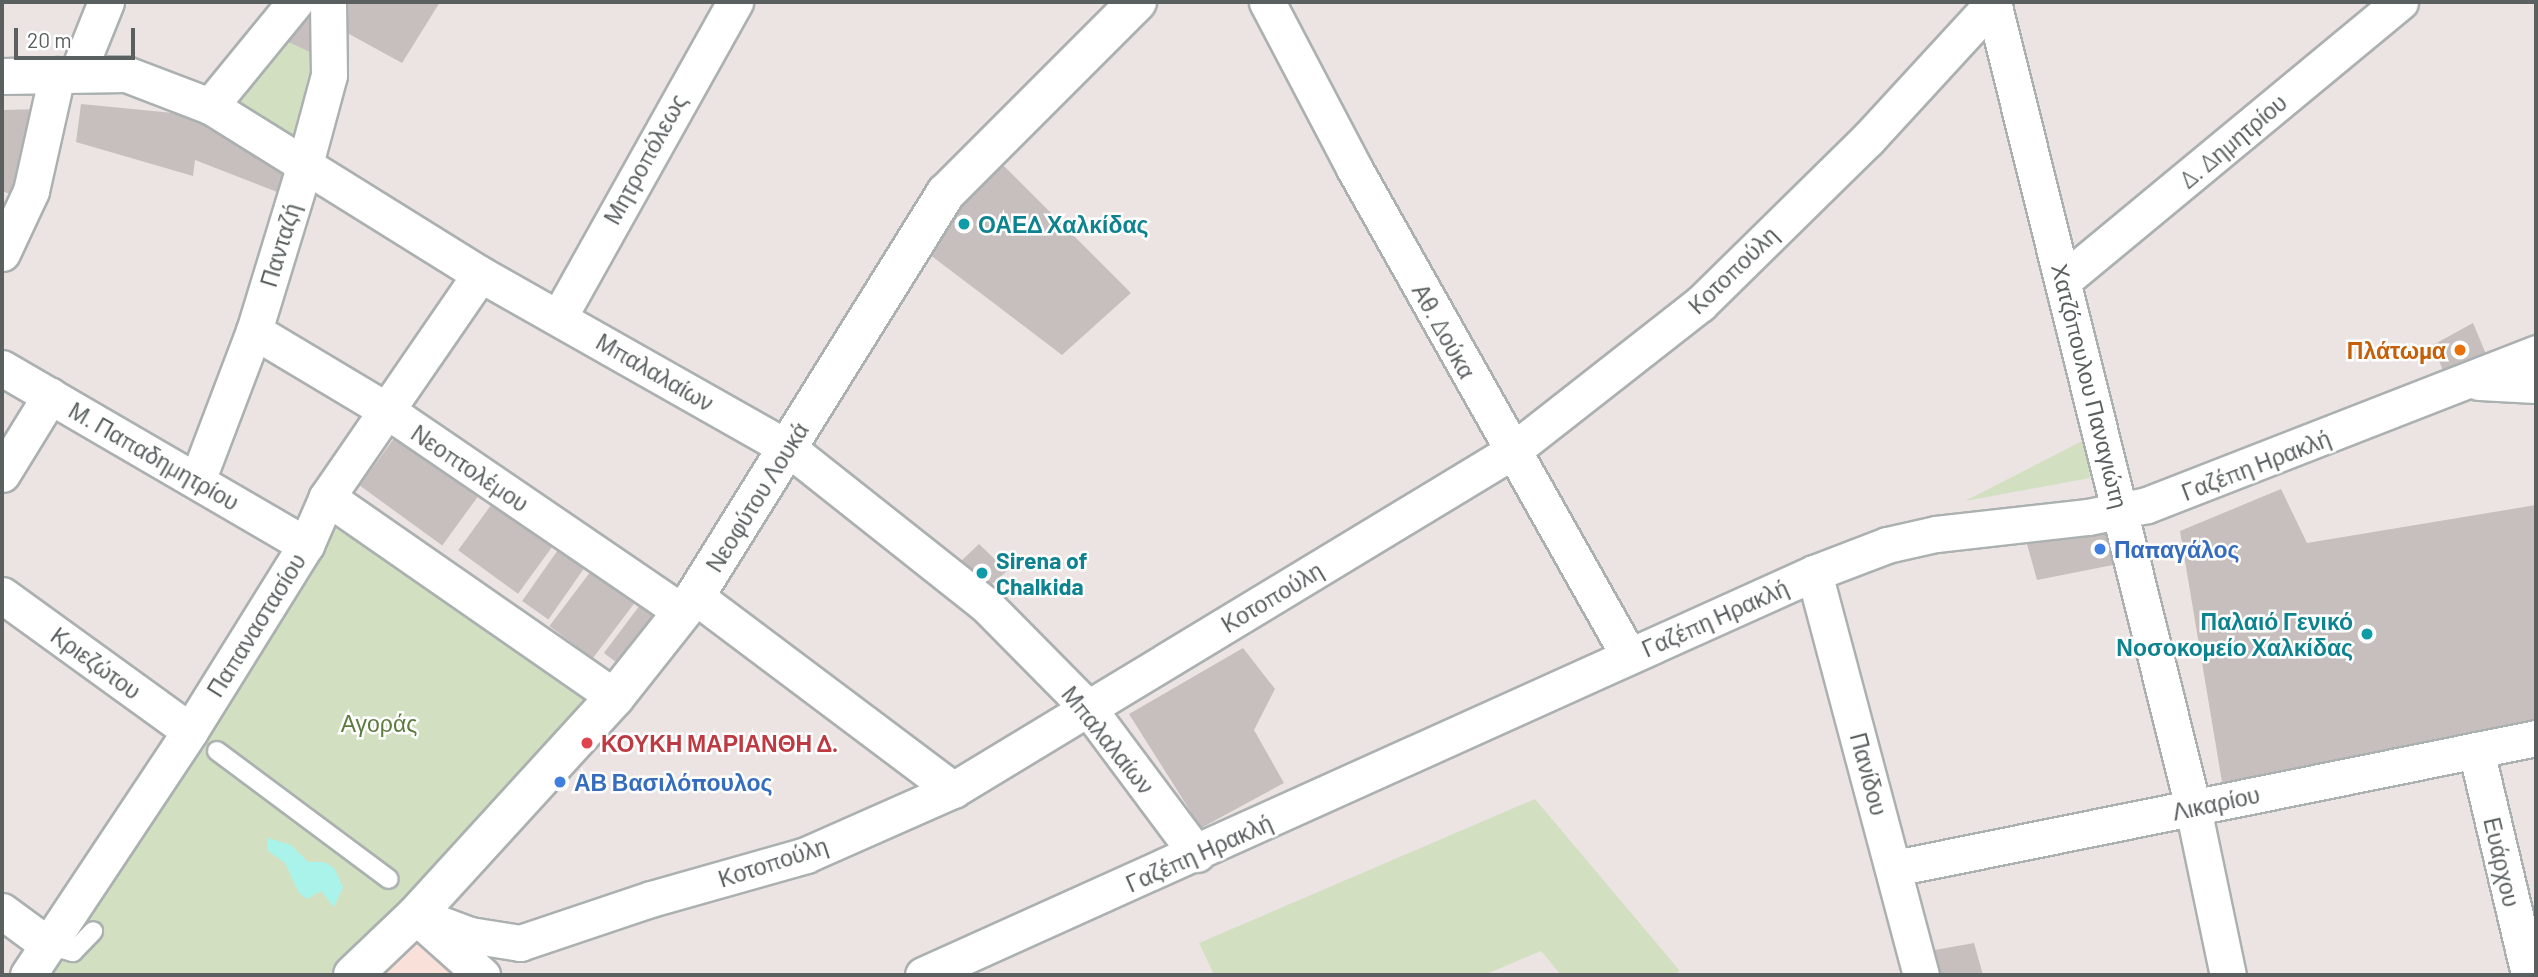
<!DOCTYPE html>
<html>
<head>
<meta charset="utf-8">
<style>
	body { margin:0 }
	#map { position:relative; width:2538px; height:977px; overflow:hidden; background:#ebe4e2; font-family:Barlow,sans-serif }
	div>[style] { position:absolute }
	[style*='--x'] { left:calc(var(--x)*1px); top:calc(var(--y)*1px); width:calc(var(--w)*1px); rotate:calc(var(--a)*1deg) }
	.commercial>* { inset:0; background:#f9e0d9 }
	.green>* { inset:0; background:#d2e0c1 }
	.water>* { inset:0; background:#a9f3ea }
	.building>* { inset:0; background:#c6bfbe; transform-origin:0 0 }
	.roads { filter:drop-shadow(2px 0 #abb0b0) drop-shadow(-2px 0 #abb0b0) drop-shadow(0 2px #abb0b0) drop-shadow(0 -2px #abb0b0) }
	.lane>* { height:18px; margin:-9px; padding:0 9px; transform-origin:9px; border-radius:9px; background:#fff }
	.street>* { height:35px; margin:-17.5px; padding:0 17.5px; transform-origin:17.5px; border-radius:17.5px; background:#fff }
	.secondary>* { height:38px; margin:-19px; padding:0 19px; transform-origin:19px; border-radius:19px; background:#fff }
	.dots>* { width:19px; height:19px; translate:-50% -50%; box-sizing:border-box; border:4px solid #fff; border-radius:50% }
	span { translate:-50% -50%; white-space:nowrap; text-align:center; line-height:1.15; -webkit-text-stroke:5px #fff; paint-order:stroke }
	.street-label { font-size:23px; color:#5a6060 }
	.culture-label { font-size:23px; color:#0d838f; font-weight:700 }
	.left { translate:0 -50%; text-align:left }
	.right { translate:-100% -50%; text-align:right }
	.food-label { font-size:23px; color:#c56008; font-weight:700 }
	.shop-label { font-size:23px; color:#366cbe; font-weight:700 }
	.park-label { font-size:23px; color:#5d7b3e }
	.health-label { font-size:23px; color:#be3a42; font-weight:700 }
	.frame { position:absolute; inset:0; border:4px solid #5a6060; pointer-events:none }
	.scale { position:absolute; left:14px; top:28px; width:121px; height:32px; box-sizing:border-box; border:4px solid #5a6060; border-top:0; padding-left:9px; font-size:21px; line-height:24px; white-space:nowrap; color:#5a6060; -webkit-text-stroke:5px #fff; paint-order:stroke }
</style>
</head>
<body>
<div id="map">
	<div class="commercial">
		<i style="clip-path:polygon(416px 937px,453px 975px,377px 975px)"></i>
	</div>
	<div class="green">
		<i style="clip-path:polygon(269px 33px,329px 61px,305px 164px,210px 106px)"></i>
		<i style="clip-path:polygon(2086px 439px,2090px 478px,1965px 501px)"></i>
		<i style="clip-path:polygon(327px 497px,615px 697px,353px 975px,26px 975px)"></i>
		<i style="clip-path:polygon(1535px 799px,1680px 971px,1672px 975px,1561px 975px,1541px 951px,1484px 975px,1214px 975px,1199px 943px)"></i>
	</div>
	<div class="water">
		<i style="clip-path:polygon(268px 838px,291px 845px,308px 862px,324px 862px,334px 868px,343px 887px,334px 907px,321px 891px,307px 899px,299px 893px,285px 863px,267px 850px)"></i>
	</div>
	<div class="building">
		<i style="clip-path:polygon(295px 2px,328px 2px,329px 61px,269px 33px)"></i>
		<i style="clip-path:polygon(340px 2px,440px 2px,402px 63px,340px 29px)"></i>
		<i style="clip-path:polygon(81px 104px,204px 116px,295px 169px,285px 195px,195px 160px,193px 176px,76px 142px)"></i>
		<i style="clip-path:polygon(47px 109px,20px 198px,2px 191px,2px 110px)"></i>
		<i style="clip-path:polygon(999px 161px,1131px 293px,1062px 355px,925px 251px,953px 197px)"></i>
		<i style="clip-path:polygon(2473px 323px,2486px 354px,2445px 376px,2433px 345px)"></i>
		<i style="left:395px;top:437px;width:102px;height:60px;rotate:36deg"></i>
		<i style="clip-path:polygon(2281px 489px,2307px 543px,2536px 505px,2536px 725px,2223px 788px,2180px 531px)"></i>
		<i style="left:494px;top:501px;width:74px;height:61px;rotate:36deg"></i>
		<i style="clip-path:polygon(2111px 532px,2118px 564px,2037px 580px,2027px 544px)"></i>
		<i style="clip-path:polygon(979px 544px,1007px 571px,987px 588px,959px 563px)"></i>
		<i style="left:560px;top:547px;width:32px;height:66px;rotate:35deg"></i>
		<i style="left:594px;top:567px;width:54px;height:74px;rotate:37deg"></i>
		<i style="left:640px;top:605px;width:34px;height:60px;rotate:37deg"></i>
		<i style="clip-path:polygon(1243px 648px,1275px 689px,1254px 730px,1284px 783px,1201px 828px,1129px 714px)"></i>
		<i style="clip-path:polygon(1974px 943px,1983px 975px,1931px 975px,1924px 952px)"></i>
	</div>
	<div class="roads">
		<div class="lane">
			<i style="--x:217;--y:751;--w:214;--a:36.7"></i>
			<i style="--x:48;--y:945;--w:26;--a:16"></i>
			<i style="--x:73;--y:952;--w:29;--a:-46"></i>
		</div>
		<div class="street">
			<i style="--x:1267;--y:2;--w:187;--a:62.3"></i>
			<i style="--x:1354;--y:168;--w:560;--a:60.6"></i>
			<i style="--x:1993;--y:2;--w:830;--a:76.06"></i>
			<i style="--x:2193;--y:808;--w:171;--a:78.2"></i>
			<i style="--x:77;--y:74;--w:78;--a:-68.1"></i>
			<i style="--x:2;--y:76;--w:124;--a:-0.9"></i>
			<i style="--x:126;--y:74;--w:90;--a:20.9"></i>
			<i style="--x:210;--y:106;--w:318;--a:31.9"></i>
			<i style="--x:480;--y:274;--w:354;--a:29.5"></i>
			<i style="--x:788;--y:448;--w:251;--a:38.4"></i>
			<i style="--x:985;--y:604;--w:146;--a:45.3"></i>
			<i style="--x:1088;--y:708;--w:182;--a:53.3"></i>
			<i style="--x:210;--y:106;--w:134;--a:-50.7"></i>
			<i style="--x:2;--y:253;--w:68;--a:-64.9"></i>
			<i style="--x:31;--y:191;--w:119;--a:-77.4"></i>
			<i style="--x:2065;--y:279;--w:435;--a:-39.6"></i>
			<i style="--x:559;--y:317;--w:361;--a:-60.8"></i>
			<i style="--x:254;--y:331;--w:154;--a:30.9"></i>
			<i style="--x:386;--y:410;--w:358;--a:34.3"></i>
			<i style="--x:2;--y:368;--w:352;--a:30.2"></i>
			<i style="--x:2479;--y:382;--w:57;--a:3"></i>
			<i style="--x:2;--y:474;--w:92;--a:-58.4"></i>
			<i style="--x:197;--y:481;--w:160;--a:-69.2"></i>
			<i style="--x:254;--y:331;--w:175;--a:-73"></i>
			<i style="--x:305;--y:164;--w:92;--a:-74.9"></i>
			<i style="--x:329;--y:75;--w:73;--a:-90.8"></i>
			<i style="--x:327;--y:497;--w:351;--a:34.8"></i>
			<i style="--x:1814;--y:573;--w:416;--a:75.1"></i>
			<i style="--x:2;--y:595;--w:232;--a:35.9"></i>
			<i style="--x:695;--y:596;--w:323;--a:36.9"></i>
			<i style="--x:2476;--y:750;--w:231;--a:76.7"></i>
			<i style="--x:1895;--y:868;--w:654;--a:-11.46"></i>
			<i style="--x:2;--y:911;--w:57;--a:36.5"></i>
			<i style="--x:416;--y:915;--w:58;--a:20.3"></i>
			<i style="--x:470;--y:935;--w:51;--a:9.1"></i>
			<i style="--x:520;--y:943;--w:138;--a:-18.6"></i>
			<i style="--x:651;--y:899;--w:161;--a:-15.8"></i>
			<i style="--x:806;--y:855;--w:161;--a:-23.9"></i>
			<i style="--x:953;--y:790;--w:652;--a:-31.2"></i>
			<i style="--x:1511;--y:452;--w:240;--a:-38.1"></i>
			<i style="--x:1700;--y:304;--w:235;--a:-44.5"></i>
			<i style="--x:1868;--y:139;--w:186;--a:-47.4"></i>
			<i style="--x:427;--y:926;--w:74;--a:41.7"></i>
			<i style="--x:28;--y:975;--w:293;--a:-56.4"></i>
			<i style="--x:190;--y:731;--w:219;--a:-58.1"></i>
			<i style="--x:306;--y:545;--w:52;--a:-66.4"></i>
			<i style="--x:327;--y:497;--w:270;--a:-55.5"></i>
			<i style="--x:923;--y:975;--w:977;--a:-24.28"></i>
			<i style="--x:1814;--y:573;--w:78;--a:-21"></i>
			<i style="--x:1887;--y:545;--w:50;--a:-12.7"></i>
			<i style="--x:1936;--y:534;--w:153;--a:-6.4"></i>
			<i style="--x:2088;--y:517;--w:60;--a:-11.5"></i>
			<i style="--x:2147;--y:505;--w:418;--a:-21.3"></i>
		</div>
		<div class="secondary">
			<i style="--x:353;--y:975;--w:87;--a:-43.6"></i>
			<i style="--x:416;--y:915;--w:295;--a:-47.6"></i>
			<i style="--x:615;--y:697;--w:129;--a:-51.6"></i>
			<i style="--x:695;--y:596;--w:475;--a:-58.1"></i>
			<i style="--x:946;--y:193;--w:270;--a:-45"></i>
		</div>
	</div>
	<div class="dots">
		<i style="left:964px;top:224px;background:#0f9aa8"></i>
		<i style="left:2460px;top:350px;background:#e8710a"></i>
		<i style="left:2100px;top:549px;background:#3f7fe0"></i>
		<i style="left:982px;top:573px;background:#0f9aa8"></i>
		<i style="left:2367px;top:634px;background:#0f9aa8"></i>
		<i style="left:587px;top:743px;background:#e0444e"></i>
		<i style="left:560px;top:782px;background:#3f7fe0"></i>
	</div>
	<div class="street-label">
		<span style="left:2233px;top:141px;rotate:-40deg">Δ. Δημητρίου</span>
		<span style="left:645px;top:159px;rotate:-61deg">Μητροπόλεως</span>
		<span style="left:280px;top:245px;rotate:-73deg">Πανταζή</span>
		<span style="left:1733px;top:270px;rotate:-44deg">Κοτοπούλη</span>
		<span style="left:1444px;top:331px;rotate:61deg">Αθ. Δούκα</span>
		<span style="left:655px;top:372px;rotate:30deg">Μπαλαλαίων</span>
		<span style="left:2090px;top:386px;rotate:76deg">Χατζόπουλου Παναγιώτη</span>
		<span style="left:154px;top:456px;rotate:30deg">Μ. Παπαδημητρίου</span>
		<span style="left:2256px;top:465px;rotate:-21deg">Γαζέπη Ηρακλή</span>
		<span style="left:470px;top:468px;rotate:34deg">Νεοπτολέμου</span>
		<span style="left:757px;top:497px;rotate:-58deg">Νεοφύτου Λουκά</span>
		<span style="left:1272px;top:597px;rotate:-31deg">Κοτοπούλη</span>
		<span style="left:1715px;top:618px;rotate:-24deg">Γαζέπη Ηρακλή</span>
		<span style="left:256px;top:625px;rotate:-58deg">Παπαναστασίου</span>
		<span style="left:96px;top:663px;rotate:36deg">Κριεζώτου</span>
		<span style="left:1108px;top:740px;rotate:51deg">Μπαλαλαίων</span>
		<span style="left:1869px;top:774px;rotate:75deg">Πανίδου</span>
		<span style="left:2216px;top:803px;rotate:-12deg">Λικαρίου</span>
		<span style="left:1199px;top:853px;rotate:-24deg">Γαζέπη Ηρακλή</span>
		<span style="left:773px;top:862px;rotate:-18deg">Κοτοπούλη</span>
		<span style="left:2502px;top:862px;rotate:77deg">Ευάρχου</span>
	</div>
	<div class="culture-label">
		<span class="left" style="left:978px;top:224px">ΟΑΕΔ Χαλκίδας</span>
		<span class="left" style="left:996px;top:573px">Sirena of<br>Chalkida</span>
		<span class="right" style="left:2353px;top:634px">Παλαιό Γενικό<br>Νοσοκομείο Χαλκίδας</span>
	</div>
	<div class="food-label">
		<span class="right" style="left:2446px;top:350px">Πλάτωμα</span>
	</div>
	<div class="shop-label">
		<span class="left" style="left:2114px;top:549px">Παπαγάλος</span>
		<span class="left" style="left:574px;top:782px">ΑΒ Βασιλόπουλος</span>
	</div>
	<div class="park-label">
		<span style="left:379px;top:723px">Αγοράς</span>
	</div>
	<div class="health-label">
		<span class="left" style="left:601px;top:743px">ΚΟΥΚΗ ΜΑΡΙΑΝΘΗ Δ.</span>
	</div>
	<div class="frame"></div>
	<div class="scale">20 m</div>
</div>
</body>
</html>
